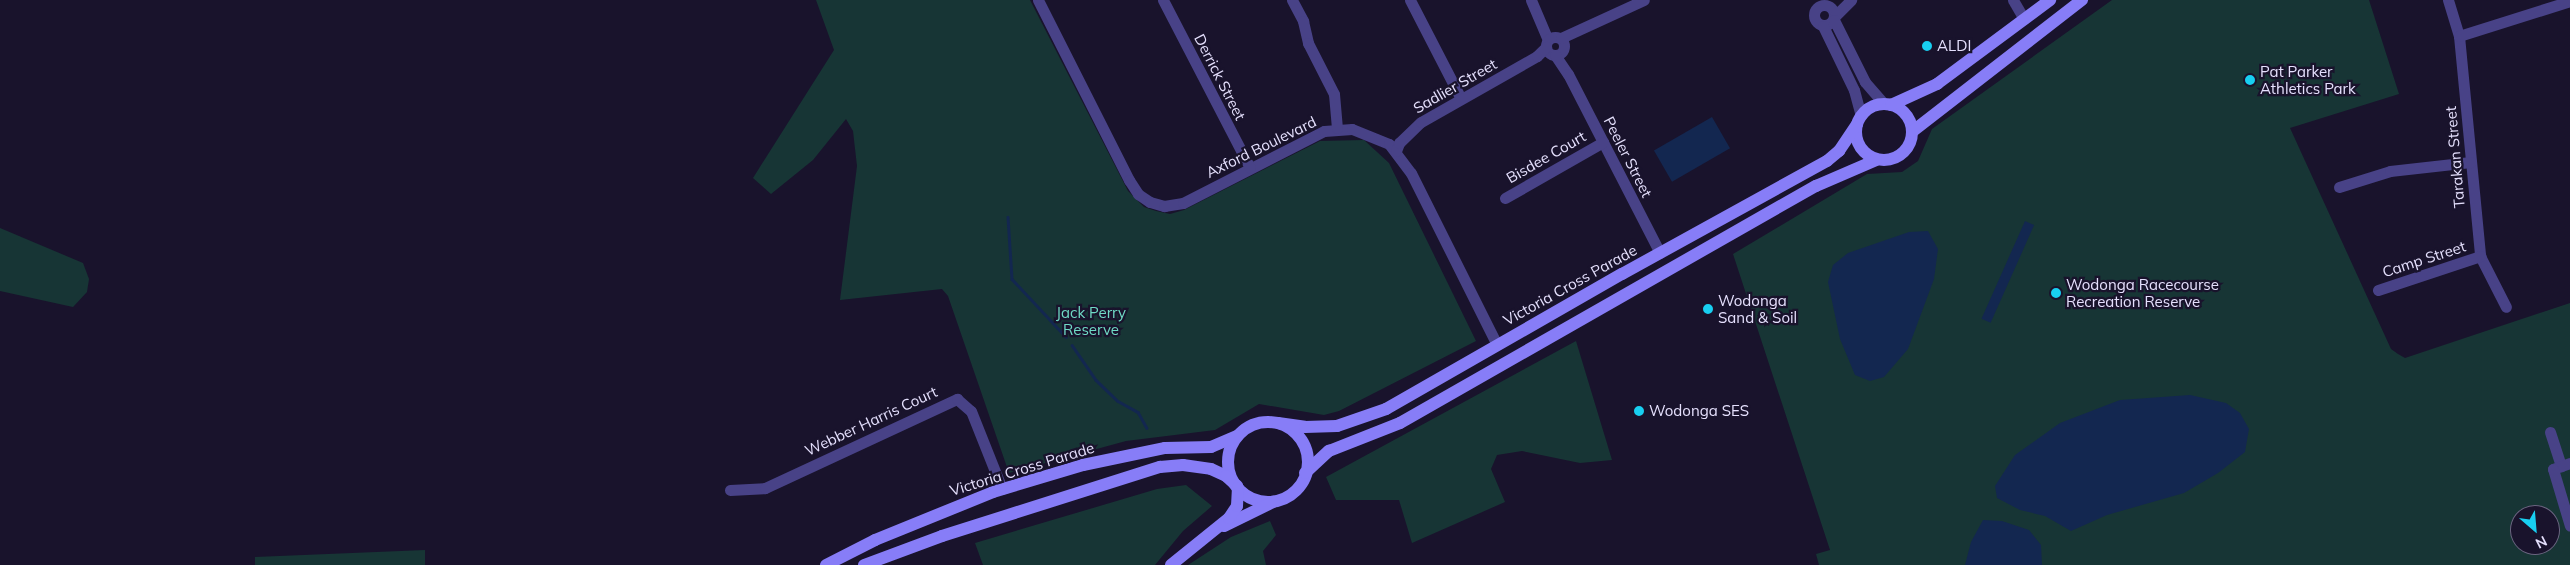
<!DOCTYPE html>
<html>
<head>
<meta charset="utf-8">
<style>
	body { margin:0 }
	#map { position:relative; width:2570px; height:565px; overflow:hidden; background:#19132c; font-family:Mulish,sans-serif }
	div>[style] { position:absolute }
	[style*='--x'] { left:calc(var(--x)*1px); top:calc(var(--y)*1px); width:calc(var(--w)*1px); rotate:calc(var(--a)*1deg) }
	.green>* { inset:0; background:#173535 }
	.water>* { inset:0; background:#132750; transform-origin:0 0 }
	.stream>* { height:2.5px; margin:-1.25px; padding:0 1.25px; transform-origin:1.25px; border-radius:1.25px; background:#132750 }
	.street>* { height:11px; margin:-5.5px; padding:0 5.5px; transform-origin:5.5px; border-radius:5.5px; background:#484287 }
	.street>.ring { margin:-5.5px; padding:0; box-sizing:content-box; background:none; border:11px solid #484287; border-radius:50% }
	.secondary>* { height:12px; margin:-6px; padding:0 6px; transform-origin:6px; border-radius:6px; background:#877df7 }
	.secondary>.ring { margin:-6px; padding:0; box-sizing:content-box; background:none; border:12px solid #877df7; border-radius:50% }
	.dots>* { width:14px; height:14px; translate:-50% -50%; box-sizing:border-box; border:2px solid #19132c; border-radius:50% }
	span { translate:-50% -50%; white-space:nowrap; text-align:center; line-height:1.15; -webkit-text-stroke:4.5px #19132c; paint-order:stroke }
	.poi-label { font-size:15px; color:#e5e0fd }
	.left { translate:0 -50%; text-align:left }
	.street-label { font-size:15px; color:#e5e0fd }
	.park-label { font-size:15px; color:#6fdac5 }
	.north { position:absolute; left:2510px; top:505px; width:50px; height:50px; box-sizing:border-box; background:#19132c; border:1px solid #6b6580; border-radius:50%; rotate:153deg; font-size:14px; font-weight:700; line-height:20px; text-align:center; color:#e5e0fd }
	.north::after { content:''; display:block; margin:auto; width:18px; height:22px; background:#18cff1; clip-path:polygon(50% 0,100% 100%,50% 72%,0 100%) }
</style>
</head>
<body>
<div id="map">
	<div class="green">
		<i style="clip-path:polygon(816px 0,1030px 0,1128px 191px,1144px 207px,1156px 211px,1170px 214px,1184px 210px,1320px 141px,1364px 140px,1389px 163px,1476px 341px,1339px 411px,1324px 415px,1259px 404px,1215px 430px,1126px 441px,1009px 473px,948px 296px,942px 289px,840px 300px,857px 166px,853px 131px,846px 119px,813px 160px,771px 194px,753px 178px,834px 50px)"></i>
		<i style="clip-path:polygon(evenodd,2112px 0,2369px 0,2399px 94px,2290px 128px,2391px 349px,2398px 354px,2405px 358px,2570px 303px,2570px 565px,1819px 565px,1816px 554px,1830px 550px,1733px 254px,1867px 174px,1902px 172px,1918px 161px,1932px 129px,2112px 0,2520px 515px,2550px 515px,2550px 545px,2520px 545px,2520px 515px)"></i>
		<i style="clip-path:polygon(0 228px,83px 263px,89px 279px,87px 292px,73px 307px,0 291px)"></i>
		<i style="clip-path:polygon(1576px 341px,1612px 460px,1580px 463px,1522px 451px,1497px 455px,1491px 469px,1505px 502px,1412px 543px,1399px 500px,1336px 500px,1326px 477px)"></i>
		<i style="clip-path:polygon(1186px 485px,1212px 506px,1183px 531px,1155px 565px,983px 565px,975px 543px,1157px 489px)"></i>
		<i style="clip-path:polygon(1270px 521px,1276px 535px,1263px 551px,1266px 565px,1188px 565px,1231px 537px)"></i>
		<i style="clip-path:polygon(425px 550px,425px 565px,255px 565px,255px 557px)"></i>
	</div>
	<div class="water">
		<i style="left:1712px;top:117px;width:36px;height:67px;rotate:60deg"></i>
		<i style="left:2025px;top:221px;width:10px;height:107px;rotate:24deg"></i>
		<i style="clip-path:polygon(1928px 231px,1938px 249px,1934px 279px,1908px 349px,1884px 377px,1870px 381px,1855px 375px,1840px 339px,1828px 282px,1833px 265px,1848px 253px,1909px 232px)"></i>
		<i style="clip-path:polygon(2190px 395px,2226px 403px,2240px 413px,2249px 429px,2245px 452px,2218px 473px,2184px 493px,2107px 515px,2071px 531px,2045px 516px,2020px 510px,1997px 498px,1995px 486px,2015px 455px,2060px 423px,2120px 400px)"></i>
		<i style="clip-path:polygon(1983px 520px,2002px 521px,2029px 530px,2041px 545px,2042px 565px,1965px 565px,1971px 542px)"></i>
	</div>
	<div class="stream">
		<i style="--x:1008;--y:217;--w:62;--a:86.3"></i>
		<i style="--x:1012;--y:279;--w:79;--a:47"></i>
		<i style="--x:1072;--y:345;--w:42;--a:55.6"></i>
		<i style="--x:1096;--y:380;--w:30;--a:44"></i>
		<i style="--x:1118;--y:401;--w:23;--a:29"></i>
		<i style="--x:1138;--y:412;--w:18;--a:61"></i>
	</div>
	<div class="street">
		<i style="--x:1038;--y:0;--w:202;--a:63.2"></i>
		<i style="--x:1129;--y:180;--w:17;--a:57"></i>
		<i style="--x:1138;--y:194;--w:14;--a:34"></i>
		<i style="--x:1150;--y:202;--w:15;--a:16"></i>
		<i style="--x:1164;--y:206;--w:19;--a:-9"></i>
		<i style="--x:1183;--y:203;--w:158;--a:-27.1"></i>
		<i style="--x:1324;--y:131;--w:28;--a:-4"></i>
		<i style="--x:1352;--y:129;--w:40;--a:22"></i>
		<i style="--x:1389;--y:144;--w:36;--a:53"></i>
		<i style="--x:1411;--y:173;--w:192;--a:63.4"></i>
		<i style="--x:1163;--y:0;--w:189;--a:62.6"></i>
		<i style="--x:1292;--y:0;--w:24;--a:62"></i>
		<i style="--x:1303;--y:21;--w:23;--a:77"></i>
		<i style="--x:1308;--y:43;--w:57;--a:63"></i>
		<i style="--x:1334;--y:94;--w:34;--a:85"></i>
		<i style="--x:1410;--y:0;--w:111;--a:62.7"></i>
		<i style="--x:1531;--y:0;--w:43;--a:67"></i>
		<i style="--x:2013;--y:0;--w:22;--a:60"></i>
		<i style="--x:2448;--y:0;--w:38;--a:73"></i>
		<i style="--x:2459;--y:36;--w:221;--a:84.5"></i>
		<i style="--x:2480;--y:256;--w:57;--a:63"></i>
		<i class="ring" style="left:1814px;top:5px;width:9px;height:9px"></i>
		<i style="--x:1835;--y:16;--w:23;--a:-45"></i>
		<i style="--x:1834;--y:20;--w:69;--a:63.4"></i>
		<i style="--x:1865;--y:82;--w:29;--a:49"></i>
		<i style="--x:1823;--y:26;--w:71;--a:64.2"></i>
		<i style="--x:1854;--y:90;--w:27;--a:75"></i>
		<i style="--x:2459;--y:36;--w:116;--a:-17.5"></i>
		<i class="ring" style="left:1546px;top:37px;width:7px;height:7px"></i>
		<i style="--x:1561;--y:38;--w:91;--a:-24.6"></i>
		<i style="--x:1555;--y:55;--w:23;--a:56"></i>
		<i style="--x:1568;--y:74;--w:201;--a:62.8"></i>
		<i style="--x:1396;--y:151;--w:9;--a:-69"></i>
		<i style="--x:1399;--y:143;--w:30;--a:-44"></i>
		<i style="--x:1421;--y:122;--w:133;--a:-29.6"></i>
		<i style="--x:1537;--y:56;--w:13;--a:-45"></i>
		<i style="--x:2339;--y:187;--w:53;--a:-17.4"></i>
		<i style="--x:2390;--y:171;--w:81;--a:-6.4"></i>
		<i style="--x:1505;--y:198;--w:113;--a:-29.7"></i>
		<i style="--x:2378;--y:290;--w:108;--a:-18.4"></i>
		<i style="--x:2550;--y:432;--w:36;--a:72"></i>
		<i style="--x:2570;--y:463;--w:18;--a:161"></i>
		<i style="--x:2553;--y:469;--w:59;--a:73.4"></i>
		<i style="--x:730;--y:490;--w:35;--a:-3"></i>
		<i style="--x:765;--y:488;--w:212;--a:-24.9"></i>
		<i style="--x:957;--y:399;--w:18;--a:41"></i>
		<i style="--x:971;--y:411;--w:84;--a:68.3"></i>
	</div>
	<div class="secondary">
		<i class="ring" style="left:1856px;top:104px;width:44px;height:44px"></i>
		<i style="--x:1891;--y:105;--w:51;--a:-24.5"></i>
		<i style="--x:1937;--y:84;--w:141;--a:-36.6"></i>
		<i style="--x:1913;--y:131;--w:214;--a:-37.8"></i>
		<i class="ring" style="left:1228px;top:422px;width:68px;height:68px"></i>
		<i style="--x:1278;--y:423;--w:27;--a:8"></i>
		<i style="--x:1305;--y:427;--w:32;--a:-2"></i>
		<i style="--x:1337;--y:426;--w:52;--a:-19.1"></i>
		<i style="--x:1386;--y:409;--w:272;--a:-29.8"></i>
		<i style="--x:1622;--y:274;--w:234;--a:-28.9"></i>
		<i style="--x:1827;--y:161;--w:16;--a:-40"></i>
		<i style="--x:1839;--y:151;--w:32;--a:-56"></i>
		<i style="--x:1305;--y:473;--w:33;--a:-43"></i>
		<i style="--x:1329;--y:451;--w:76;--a:-21.5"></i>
		<i style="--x:1400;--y:423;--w:479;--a:-29.7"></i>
		<i style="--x:1816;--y:186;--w:65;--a:-23.4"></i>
		<i style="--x:1224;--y:526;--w:55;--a:-26.1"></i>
		<i style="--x:826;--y:565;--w:55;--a:-27"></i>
		<i style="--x:875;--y:540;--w:127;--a:-22.1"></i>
		<i style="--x:993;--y:492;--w:94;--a:-16.7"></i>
		<i style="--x:1083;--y:465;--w:84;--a:-11.7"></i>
		<i style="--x:1165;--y:448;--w:46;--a:-1.2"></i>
		<i style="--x:1211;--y:447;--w:28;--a:-23"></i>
		<i style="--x:864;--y:565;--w:83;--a:-20.4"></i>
		<i style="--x:942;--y:536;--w:229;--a:-17.6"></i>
		<i style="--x:1160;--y:467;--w:23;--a:-5"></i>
		<i style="--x:1183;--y:465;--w:28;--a:8"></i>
		<i style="--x:1211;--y:469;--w:17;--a:25"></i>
		<i style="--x:1226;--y:476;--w:15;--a:42"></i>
		<i style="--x:1171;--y:565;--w:75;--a:-39"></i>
		<i style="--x:1229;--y:518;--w:14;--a:-56"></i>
		<i style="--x:1237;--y:506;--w:18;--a:-87"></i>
	</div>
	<div class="dots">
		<i style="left:1927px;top:46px;background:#18cff1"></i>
		<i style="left:2250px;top:80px;background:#18cff1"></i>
		<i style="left:2056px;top:293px;background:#18cff1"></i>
		<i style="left:1708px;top:309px;background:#18cff1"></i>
		<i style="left:1639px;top:411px;background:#18cff1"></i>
	</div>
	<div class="poi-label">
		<span class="left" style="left:1937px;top:46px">ALDI</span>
		<span class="left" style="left:2260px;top:80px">Pat Parker<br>Athletics Park</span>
		<span class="left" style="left:2066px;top:293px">Wodonga Racecourse<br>Recreation Reserve</span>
		<span class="left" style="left:1718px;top:309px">Wodonga<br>Sand &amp; Soil</span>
		<span class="left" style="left:1649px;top:411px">Wodonga SES</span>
	</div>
	<div class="street-label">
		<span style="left:1220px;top:77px;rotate:63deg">Derrick Street</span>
		<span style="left:1455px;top:86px;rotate:-30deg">Sadlier Street</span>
		<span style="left:1261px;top:147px;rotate:-26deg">Axford Boulevard</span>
		<span style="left:1546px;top:157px;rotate:-30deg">Bisdee Court</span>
		<span style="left:1628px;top:157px;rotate:63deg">Peeler Street</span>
		<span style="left:2455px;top:157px;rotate:-95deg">Tarakan Street</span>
		<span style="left:2424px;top:259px;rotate:-18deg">Camp Street</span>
		<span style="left:1570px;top:285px;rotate:-29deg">Victoria Cross Parade</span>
		<span style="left:871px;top:421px;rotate:-25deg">Webber Harris Court</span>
		<span style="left:1022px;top:469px;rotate:-17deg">Victoria Cross Parade</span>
	</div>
	<div class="park-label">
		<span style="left:1091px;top:321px">Jack Perry<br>Reserve</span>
	</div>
	<div class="north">N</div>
</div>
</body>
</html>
